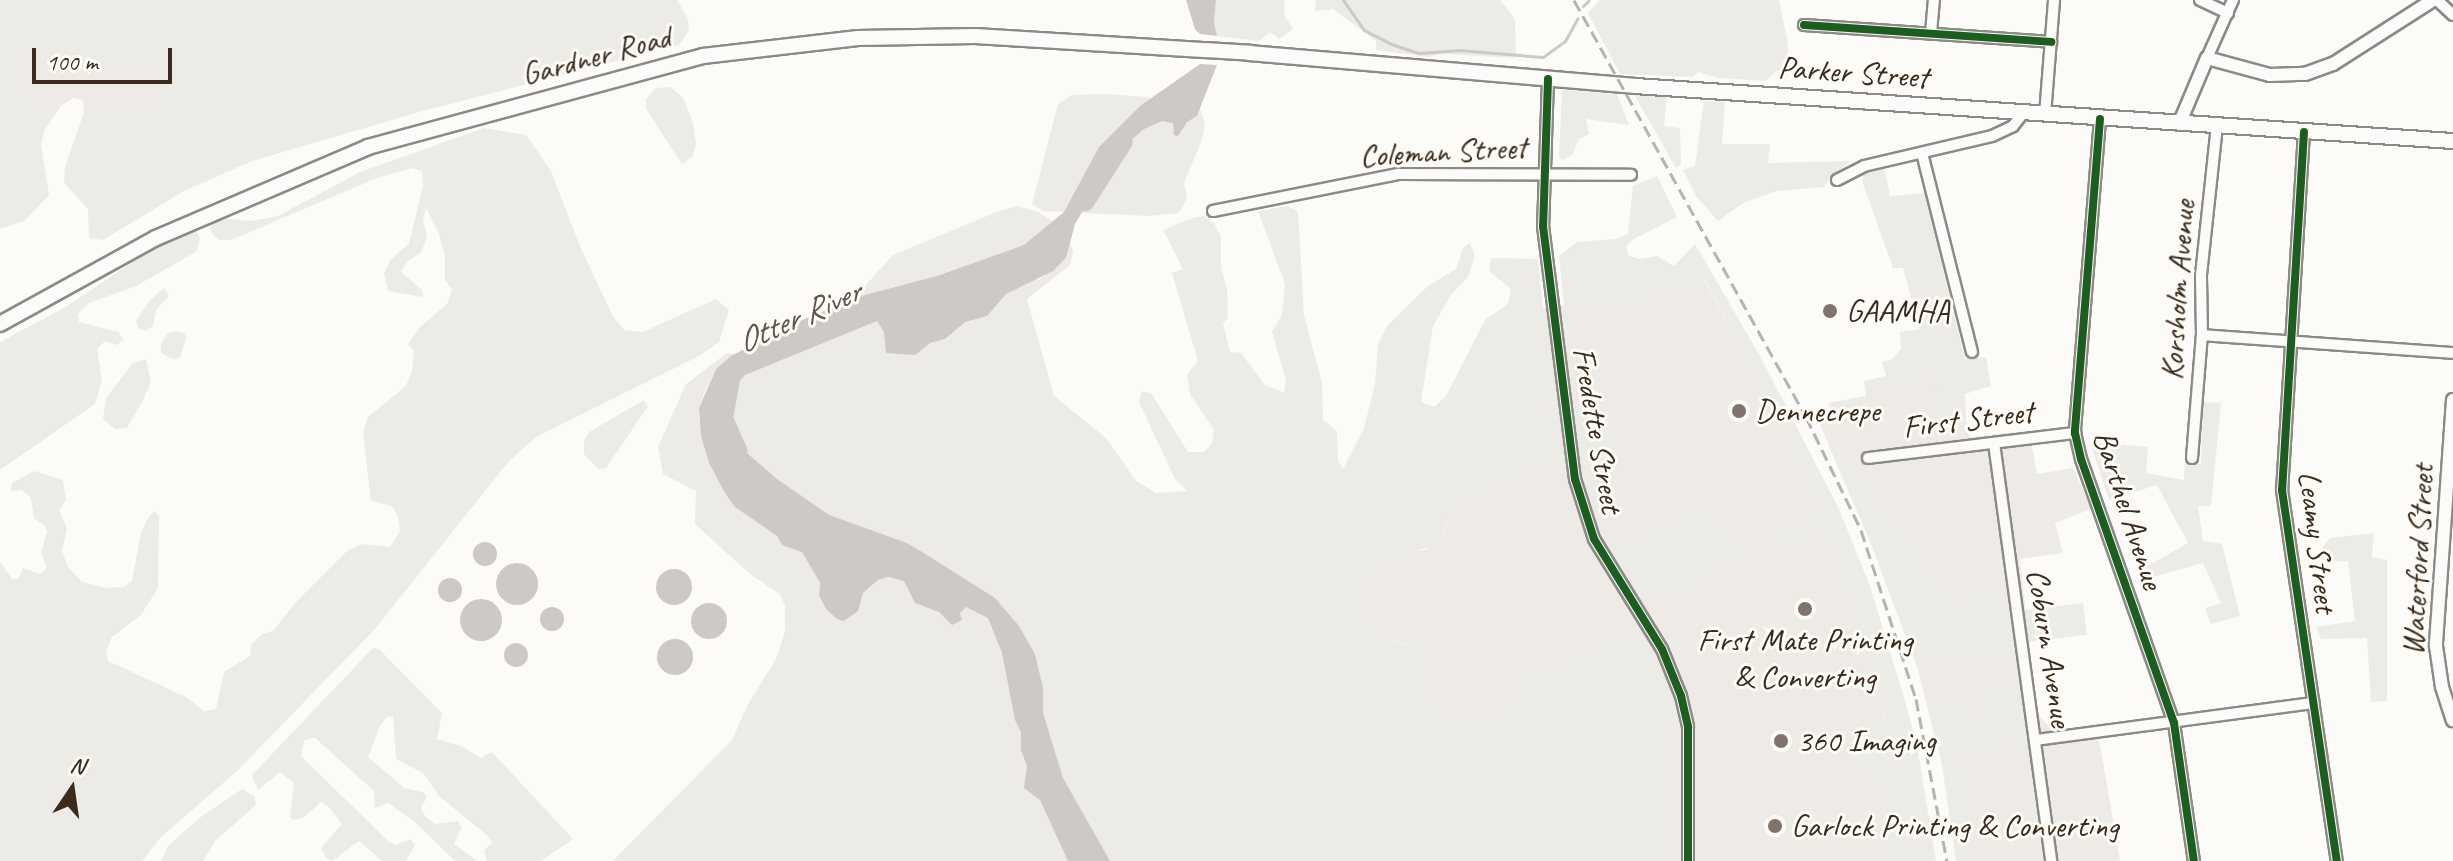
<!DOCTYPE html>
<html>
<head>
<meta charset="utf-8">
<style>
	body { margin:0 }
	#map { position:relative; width:2453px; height:861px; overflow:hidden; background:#fcfbf8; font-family:Caveat,sans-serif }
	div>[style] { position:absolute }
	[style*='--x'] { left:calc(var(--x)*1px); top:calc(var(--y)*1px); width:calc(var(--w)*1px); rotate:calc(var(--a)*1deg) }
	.built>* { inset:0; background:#eeebe7 }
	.green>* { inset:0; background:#edebe6; transform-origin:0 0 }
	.water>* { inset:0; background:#cec9c4 }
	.round { border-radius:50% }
	.stream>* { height:3px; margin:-1.5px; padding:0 1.5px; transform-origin:1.5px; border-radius:1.5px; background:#cec9c4 }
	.river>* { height:16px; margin:-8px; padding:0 8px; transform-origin:8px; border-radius:8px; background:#cec9c4 }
	.roads { filter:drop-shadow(2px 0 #8d8985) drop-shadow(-2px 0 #8d8985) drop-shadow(0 2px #8d8985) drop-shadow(0 -2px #8d8985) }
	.minor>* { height:10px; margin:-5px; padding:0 5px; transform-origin:5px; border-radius:5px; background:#fbfbf9 }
	.tertiary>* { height:12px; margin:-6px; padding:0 6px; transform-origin:6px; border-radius:6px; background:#fbfbf9 }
	.secondary>* { height:14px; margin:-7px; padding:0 7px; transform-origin:7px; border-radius:7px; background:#fbfbf9 }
	.rail>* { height:3px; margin-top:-1.5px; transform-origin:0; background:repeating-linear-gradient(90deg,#b6b4b1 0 12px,transparent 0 18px) }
	.cycleway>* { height:8px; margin:-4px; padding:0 4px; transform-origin:4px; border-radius:4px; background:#1b5e20 }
	.dots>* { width:22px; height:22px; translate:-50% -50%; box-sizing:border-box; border:4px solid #fdfcf7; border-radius:50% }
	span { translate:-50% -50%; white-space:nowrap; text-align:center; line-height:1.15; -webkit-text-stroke:6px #fdfcf7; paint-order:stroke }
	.street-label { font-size:32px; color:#3b2a1e }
	.poi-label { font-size:32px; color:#3b2a1e }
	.left { translate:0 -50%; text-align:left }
	.water-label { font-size:34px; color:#615349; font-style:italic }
	.north { position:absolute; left:32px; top:749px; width:80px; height:80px; -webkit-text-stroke:6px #fdfcf7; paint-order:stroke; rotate:13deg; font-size:22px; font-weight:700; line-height:32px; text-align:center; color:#3b2a1e }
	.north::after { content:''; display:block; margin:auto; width:28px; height:36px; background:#3b2a1e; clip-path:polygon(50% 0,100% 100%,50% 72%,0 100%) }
	.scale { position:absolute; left:32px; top:48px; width:140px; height:36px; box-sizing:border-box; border:4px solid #3b2a1e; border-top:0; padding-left:10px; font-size:24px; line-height:28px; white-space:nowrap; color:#3b2a1e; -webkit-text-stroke:6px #fdfcf7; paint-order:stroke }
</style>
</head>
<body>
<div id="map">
	<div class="built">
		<i style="clip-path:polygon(1704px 279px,1816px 494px,1886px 720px,1875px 748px,1851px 759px,1882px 790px,1887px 852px,1893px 861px,1676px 861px,1676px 785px,1636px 628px,1528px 678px,1511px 709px,1500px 716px,1478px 720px,1456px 715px,1436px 703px,1430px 664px,1407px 644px,1385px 638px,1367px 625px,1365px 586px,1384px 562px,1405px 552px,1425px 550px,1444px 535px,1448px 517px,1457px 505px,1536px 468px,1558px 453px,1542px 308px,1564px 305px,1571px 310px,1604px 313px)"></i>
		<i style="clip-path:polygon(1933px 371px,1943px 426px,1966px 421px,1970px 437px,2029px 431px,2037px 474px,2073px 468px,2091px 509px,2055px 523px,2063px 553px,2020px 559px,2037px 715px,2053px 729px,2065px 732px,2097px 727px,2120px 861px,1974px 861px,1960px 753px,1940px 756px,1917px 667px,1865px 528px,1844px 457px,1837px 465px,1818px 419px)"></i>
	</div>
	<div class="green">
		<i style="clip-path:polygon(0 0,677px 0,688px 19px,689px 31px,679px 45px,419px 112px,252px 161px,184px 191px,103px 240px,89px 238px,88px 209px,64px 183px,65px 167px,84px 112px,83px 100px,73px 98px,61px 106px,45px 129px,41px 144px,49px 195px,24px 221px,0 229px)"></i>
		<i style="clip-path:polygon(1216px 0,1285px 0,1284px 15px,1293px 29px,1279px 39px,1270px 32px,1259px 41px,1217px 36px,1214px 24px)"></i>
		<i style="clip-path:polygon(1316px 0,1500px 0,1515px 19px,1516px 58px,1441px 54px,1429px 57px,1376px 50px,1376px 41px,1333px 9px,1315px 11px)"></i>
		<i style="clip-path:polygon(1600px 0,1779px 0,1788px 44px,1787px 75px,1784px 82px,1778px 70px,1765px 81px,1718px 78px,1698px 72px,1692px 77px,1620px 74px,1588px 13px)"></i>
		<i style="clip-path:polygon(671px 87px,683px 98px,693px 123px,696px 144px,693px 156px,682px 164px,646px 109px,646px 99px,656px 88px)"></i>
		<i style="clip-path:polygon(1562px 90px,1617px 94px,1629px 125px,1586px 119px,1589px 134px,1579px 139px,1572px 155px,1563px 160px,1559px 158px)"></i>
		<i style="clip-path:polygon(1105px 94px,1146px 97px,1201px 111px,1205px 124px,1203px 137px,1184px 183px,1187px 198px,1179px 213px,1149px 216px,1043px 211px,1032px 204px,1058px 104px,1072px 95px)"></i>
		<i style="clip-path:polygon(1634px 94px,1667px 95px,1664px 126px,1680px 128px,1681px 165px,1676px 168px)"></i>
		<i style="clip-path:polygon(1704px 101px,1725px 102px,1722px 144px,1770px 144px,1768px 163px,1851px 161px,1833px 174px,1824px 187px,1777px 191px,1743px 203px,1718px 221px,1696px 196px,1683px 170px,1695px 166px)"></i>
		<i style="clip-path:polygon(484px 128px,526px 135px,551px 171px,581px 249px,614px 318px,624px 330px,643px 332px,716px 299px,729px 310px,719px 342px,701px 355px,536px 437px,509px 461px,374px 630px,237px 771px,161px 837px,142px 861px,0 861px,0 562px,12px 579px,18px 579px,23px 568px,40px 574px,47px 568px,41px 553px,47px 532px,44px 525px,34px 518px,31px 498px,22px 490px,11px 491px,12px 483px,34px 471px,63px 480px,66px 500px,59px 510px,67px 528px,62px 551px,68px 567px,82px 582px,107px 588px,123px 587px,132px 581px,141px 533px,149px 516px,155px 511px,159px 516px,158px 588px,141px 615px,112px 637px,106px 651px,108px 661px,186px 697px,204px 711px,216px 709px,224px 672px,250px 656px,251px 645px,262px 634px,273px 631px,297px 601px,347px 551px,361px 544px,390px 547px,400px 531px,398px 516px,392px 506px,371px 501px,363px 433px,368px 417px,406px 386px,412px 371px,414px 351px,408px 344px,420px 327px,447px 304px,452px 290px,445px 280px,445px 256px,439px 234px,426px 208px,423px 219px,427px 238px,421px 252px,407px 262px,401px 272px,422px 290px,423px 297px,388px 291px,384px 273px,391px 259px,409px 244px,423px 186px,422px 171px,412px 168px,377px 178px,231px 240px,220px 240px,212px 234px,209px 225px,216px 218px,252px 221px,278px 216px,360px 172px)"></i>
		<i style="clip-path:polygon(1884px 166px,1890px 196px,1925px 193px,1965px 359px,1986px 357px,1991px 386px,1965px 394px,1966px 421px,1943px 426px,1933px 371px,1832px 414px,1828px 403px,1866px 396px,1864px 381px,1886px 376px,1882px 362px,1893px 359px,1901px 348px,1900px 332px,1920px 329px,1903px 268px,1893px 268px,1862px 181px,1866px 169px)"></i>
		<i style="clip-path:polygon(1657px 176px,1677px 217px,1634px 239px,1626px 246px,1628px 255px,1639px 259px,1657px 256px,1674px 266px,1695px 244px,1760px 356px,1839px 509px,1870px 586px,1905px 701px,1917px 746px,1936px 861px,1893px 861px,1887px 852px,1882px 790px,1851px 759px,1874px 748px,1867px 727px,1886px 719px,1826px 532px,1738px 559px,1711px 572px,1692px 597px,1682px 602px,1655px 603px,1641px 593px,1617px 550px,1691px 511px,1705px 513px,1729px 541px,1742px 541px,1810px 521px,1819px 505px,1705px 279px,1604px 313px,1571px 310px,1564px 305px,1559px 256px,1577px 242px,1616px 239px,1628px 234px,1633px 186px)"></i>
		<i style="clip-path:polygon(1018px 206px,1038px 212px,1055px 222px,1037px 281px,1066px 259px,1070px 243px,1073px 251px,1070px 265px,1027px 299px,1054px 396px,1106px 438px,1136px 481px,1156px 493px,1187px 491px,1175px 479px,1139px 402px,1142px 391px,1151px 393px,1188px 452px,1204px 452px,1212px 443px,1214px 430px,1190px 394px,1187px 375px,1198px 361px,1172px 273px,1183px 269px,1163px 230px,1192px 218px,1204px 216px,1214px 223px,1221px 237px,1221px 268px,1227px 288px,1228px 318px,1223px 323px,1230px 352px,1241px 353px,1265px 385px,1284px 393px,1286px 380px,1272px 332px,1282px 314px,1285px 284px,1258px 211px,1288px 206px,1298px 212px,1304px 315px,1322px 383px,1323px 420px,1337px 431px,1338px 461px,1343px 469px,1364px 428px,1375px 384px,1378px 344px,1388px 325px,1428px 286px,1456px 269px,1463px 248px,1470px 243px,1475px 256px,1468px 277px,1451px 295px,1433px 326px,1421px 402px,1434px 407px,1446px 396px,1485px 320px,1508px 304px,1511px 289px,1489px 271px,1491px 258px,1538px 259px,1558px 453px,1536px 468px,1457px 505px,1448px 517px,1441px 543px,1384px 562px,1365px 586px,1367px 624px,1385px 638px,1418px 648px,1430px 664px,1436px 703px,1456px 715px,1478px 720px,1500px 716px,1511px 709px,1528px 678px,1636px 628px,1660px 660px,1675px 706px,1679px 749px,1676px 861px,613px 861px,732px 740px,747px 706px,776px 659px,785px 631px,785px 606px,780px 594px,750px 574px,695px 524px,696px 491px,663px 474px,658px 447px,686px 384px,727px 353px,735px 354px,716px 369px,705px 391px,699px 408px,701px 436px,735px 507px,777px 536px,782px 545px,802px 551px,820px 584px,819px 595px,863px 593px,878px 580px,889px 577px,905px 581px,913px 597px,927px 588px,855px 544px,743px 460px,726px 423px,729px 381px,836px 301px,864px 287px,893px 255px,999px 211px)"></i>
		<i style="clip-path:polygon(189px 231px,196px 231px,200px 238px,196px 252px,136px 286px,89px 303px,78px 314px,79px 322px,118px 332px,124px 340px,116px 345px,105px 341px,97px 349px,102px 380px,95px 404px,0 470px,0 342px,64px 308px,142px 256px)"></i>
		<i style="clip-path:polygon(164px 288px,169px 296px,156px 310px,153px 326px,146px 331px,138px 328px,136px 321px,150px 300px)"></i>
		<i style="clip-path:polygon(178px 331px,185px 334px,186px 339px,180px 357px,175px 360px,161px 353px,161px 344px,168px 333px)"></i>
		<i style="clip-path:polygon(146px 359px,151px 382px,142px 402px,127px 428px,115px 429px,103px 419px,106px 398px,133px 363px)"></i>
		<i style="clip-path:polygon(1584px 398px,1598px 401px,1602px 406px,1620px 459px,1623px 510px,1622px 518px,1615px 521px,1601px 520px,1591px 502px,1576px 410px)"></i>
		<i style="clip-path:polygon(644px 400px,648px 407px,644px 412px,606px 468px,598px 469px,584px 454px,584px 440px,589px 432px)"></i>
		<i style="clip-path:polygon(2203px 402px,2221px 403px,2211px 506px,2198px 506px,2203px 541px,2222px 544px,2240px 616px,2211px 624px,2205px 608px,2221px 603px,2203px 563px,2142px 580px,2139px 571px,2188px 543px,2157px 485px,2109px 500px,2090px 442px,2148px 447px,2146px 473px,2184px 480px,2185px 461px,2201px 464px)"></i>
		<i style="clip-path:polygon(1844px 456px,1946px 600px,2004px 587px,2013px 650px,1917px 667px,1889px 585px,1837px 465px)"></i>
		<i style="clip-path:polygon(2374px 533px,2372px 557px,2387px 560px,2387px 701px,2371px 702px,2367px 638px,2321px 639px,2316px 627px,2355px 621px,2348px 561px,2311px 562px,2330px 538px)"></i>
		<i style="left:2083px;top:603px;width:32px;height:59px;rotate:83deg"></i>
		<i style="clip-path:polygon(373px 648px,379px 649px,442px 713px,437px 739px,461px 746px,481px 758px,492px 752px,573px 839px,541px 861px,487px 861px,484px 850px,492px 843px,488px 836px,439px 796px,423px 773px,396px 759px,393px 716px,387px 717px,380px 726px,368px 757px,404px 788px,423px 792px,427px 797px,421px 808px,425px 816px,435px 824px,458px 821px,462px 827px,454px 844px,477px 861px,455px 861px,415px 822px,388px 803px,375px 808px,374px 791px,314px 737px,304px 741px,301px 756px,388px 841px,396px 845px,411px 839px,415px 845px,406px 861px,382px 861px,359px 841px,332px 861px,326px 858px,321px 848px,342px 824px,328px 806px,321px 802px,303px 818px,293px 820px,290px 817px,294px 783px,280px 772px,258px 790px,252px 775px)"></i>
		<i style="clip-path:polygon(2018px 682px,2026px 744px,1960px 752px,1974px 861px,1956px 861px,1942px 765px,1927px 702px,1959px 696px,1965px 714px,1988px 712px,1985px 688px)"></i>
		<i style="clip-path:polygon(242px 789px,254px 796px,256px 805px,216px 840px,203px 861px,161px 861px,168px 846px,202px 816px)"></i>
	</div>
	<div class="water">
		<i style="clip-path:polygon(1186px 0,1216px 0,1214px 23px,1217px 36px,1200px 34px,1195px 29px)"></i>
		<i style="clip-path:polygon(1200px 64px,1217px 65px,1197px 116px,1187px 122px,1178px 136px,1174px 135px,1173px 123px,1162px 121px,1144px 129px,1121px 149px,1097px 184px,1101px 195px,1088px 202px,1075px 224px,1066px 258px,1053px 271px,1006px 294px,987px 316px,965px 322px,945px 339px,930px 343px,915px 355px,886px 353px,884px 332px,877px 321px,745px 375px,729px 392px,724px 408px,726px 423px,740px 447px,777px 479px,829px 515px,907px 543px,927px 555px,995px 598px,1019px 626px,1035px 654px,1043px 688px,1043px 713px,1063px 778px,1110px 861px,1068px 861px,1040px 800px,1024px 788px,1027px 766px,1021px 750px,1021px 732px,1015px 720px,1002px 653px,988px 618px,966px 607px,960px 613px,962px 620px,952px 625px,939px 612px,915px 603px,904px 581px,889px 577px,878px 580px,863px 593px,858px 611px,844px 621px,837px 619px,826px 609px,819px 595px,820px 583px,802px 552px,782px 545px,777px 536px,735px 507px,725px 493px,709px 463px,701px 436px,699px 408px,716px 369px,731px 356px,797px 322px,865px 295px,937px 276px,1024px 245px,1064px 212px,1099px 147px,1140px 106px)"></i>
		<i class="round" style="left:473px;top:542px;width:24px;height:24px"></i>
		<i class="round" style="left:496px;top:563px;width:42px;height:42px"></i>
		<i class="round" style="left:656px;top:569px;width:36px;height:36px"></i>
		<i class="round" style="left:438px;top:578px;width:24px;height:24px"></i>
		<i class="round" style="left:460px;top:599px;width:42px;height:42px"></i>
		<i class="round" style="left:691px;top:603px;width:36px;height:36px"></i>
		<i class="round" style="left:540px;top:607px;width:24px;height:24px"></i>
		<i class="round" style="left:657px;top:639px;width:36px;height:36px"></i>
		<i class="round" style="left:504px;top:643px;width:24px;height:24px"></i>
	</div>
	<div class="stream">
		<i style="--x:1343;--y:0;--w:37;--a:55"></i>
		<i style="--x:1364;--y:30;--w:30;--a:27"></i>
		<i style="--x:1391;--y:44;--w:29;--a:18"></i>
		<i style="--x:1419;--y:53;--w:39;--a:-4"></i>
		<i style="--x:1458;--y:50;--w:85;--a:4.7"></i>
		<i style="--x:1543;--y:57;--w:27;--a:-36"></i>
		<i style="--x:1565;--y:41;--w:26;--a:-61"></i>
		<i style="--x:1583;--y:6;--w:8;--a:-45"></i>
	</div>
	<div class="river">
		<i style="--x:1086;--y:203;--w:72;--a:-57.4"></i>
		<i style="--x:732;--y:379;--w:40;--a:100"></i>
		<i style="--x:725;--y:418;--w:36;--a:66"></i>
	</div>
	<div class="roads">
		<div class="minor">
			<i style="--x:2200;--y:0;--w:31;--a:25"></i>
			<i style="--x:2437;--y:0;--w:22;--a:43"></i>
			<i style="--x:1804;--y:25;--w:248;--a:3.9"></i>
			<i style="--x:1931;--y:33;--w:33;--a:-85"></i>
			<i style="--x:2207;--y:58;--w:64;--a:-65.9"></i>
			<i style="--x:1548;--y:79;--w:147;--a:91.9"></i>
			<i style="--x:1543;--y:226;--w:255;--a:82.8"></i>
			<i style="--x:1575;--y:479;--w:63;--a:72.4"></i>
			<i style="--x:1594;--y:539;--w:129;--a:58.3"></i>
			<i style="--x:1662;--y:649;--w:51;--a:68"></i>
			<i style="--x:1681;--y:696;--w:32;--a:77"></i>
			<i style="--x:1688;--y:727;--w:134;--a:90"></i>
			<i style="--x:2045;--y:115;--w:115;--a:-85.5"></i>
			<i style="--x:2100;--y:119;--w:315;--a:94.6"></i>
			<i style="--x:2075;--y:433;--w:27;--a:77"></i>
			<i style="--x:2081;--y:459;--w:280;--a:70.6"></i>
			<i style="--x:2174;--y:723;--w:139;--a:81.8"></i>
			<i style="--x:2304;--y:132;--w:359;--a:93.5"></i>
			<i style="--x:2282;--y:490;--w:375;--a:81.6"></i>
			<i style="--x:1922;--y:153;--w:205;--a:75.9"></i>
			<i style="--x:1837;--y:180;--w:30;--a:-27"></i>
			<i style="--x:1864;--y:166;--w:131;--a:-13.2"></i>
			<i style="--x:1992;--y:136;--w:23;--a:-25"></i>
			<i style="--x:2013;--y:126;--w:16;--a:-52"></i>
			<i style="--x:1213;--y:211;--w:190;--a:-11.3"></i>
			<i style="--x:1399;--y:174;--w:232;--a:0.2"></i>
			<i style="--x:2202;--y:335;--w:252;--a:4.1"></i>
			<i style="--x:1994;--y:443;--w:422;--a:82.2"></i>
			<i style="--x:1868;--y:458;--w:209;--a:-6.9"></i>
			<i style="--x:2192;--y:458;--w:123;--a:-85.4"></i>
			<i style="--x:2202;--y:335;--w:60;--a:-91"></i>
			<i style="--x:2201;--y:275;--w:150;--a:-83.9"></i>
			<i style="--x:2036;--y:740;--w:280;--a:-7.6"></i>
		</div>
		<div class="tertiary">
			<i style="--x:2180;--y:122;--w:69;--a:-67.1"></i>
			<i style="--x:2207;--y:58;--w:65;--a:15.1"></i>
			<i style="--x:2270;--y:75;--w:35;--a:-2"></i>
			<i style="--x:2305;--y:74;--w:30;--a:-20"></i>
			<i style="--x:2333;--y:64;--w:119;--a:-32.6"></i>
			<i style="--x:2453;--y:400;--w:247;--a:94"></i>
			<i style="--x:2436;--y:646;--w:41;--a:81.7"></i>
			<i style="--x:2442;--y:687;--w:35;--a:72"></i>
		</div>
		<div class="secondary">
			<i style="--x:0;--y:324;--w:178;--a:-28.9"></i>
			<i style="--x:156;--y:238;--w:231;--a:-23.2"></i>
			<i style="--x:368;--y:147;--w:347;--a:-15.2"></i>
			<i style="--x:703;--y:56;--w:156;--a:-6.6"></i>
			<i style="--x:858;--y:38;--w:117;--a:-1"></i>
			<i style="--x:975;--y:36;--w:276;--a:3.5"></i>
			<i style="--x:1250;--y:53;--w:386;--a:4.9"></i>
			<i style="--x:1635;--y:86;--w:820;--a:3.85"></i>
		</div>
	</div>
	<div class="rail">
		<i style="--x:1574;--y:0;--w:477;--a:60.9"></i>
		<i style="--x:1806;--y:417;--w:126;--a:64"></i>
		<i style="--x:1861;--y:530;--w:178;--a:72"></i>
		<i style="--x:1916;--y:699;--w:165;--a:79.2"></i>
	</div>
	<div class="cycleway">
		<i style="--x:1804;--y:25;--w:248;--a:3.9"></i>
		<i style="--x:1548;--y:79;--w:147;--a:91.9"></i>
		<i style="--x:1543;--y:226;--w:255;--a:82.8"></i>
		<i style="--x:1575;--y:479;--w:63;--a:72.4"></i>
		<i style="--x:1594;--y:539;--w:129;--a:58.3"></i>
		<i style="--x:1662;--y:649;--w:51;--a:68"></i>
		<i style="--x:1681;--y:696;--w:32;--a:77"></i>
		<i style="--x:1688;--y:727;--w:134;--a:90"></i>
		<i style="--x:2100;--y:119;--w:315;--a:94.6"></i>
		<i style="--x:2075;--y:433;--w:27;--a:77"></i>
		<i style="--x:2081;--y:459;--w:280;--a:70.6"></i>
		<i style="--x:2174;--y:723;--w:139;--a:81.8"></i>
		<i style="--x:2304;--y:132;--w:359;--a:93.5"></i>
		<i style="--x:2282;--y:490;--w:375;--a:81.6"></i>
	</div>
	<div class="dots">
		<i style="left:1830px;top:311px;background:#7f736a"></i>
		<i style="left:1739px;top:411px;background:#7f736a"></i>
		<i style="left:1805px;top:609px;background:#7f736a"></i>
		<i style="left:1781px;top:741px;background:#7f736a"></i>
		<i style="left:1775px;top:826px;background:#7f736a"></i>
	</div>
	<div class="street-label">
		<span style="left:596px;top:56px;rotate:-15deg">Gardner Road</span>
		<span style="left:1853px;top:73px;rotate:4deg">Parker Street</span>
		<span style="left:1443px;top:152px;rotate:-3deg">Coleman Street</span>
		<span style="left:2178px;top:290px;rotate:-86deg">Korsholm Avenue</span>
		<span style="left:1968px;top:420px;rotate:-7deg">First Street</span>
		<span style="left:1597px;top:430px;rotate:80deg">Fredette Street</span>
		<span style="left:2128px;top:510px;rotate:72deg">Barthel Avenue</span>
		<span style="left:2317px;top:542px;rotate:83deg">Leamy Street</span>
		<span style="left:2418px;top:560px;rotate:-87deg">Waterford Street</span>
		<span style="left:2049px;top:648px;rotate:81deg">Coburn Avenue</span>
	</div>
	<div class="poi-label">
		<span class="left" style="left:1846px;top:311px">GAAMHA</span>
		<span class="left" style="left:1755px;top:411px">Dennecrepe</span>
		<span style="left:1805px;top:659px">First Mate Printing<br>&amp; Converting</span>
		<span class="left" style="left:1797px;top:741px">360 Imaging</span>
		<span class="left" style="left:1791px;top:826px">Garlock Printing &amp; Converting</span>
	</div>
	<div class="water-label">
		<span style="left:798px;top:316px;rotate:-24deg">Otter River</span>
	</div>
	<div class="north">N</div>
	<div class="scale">100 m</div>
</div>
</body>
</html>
